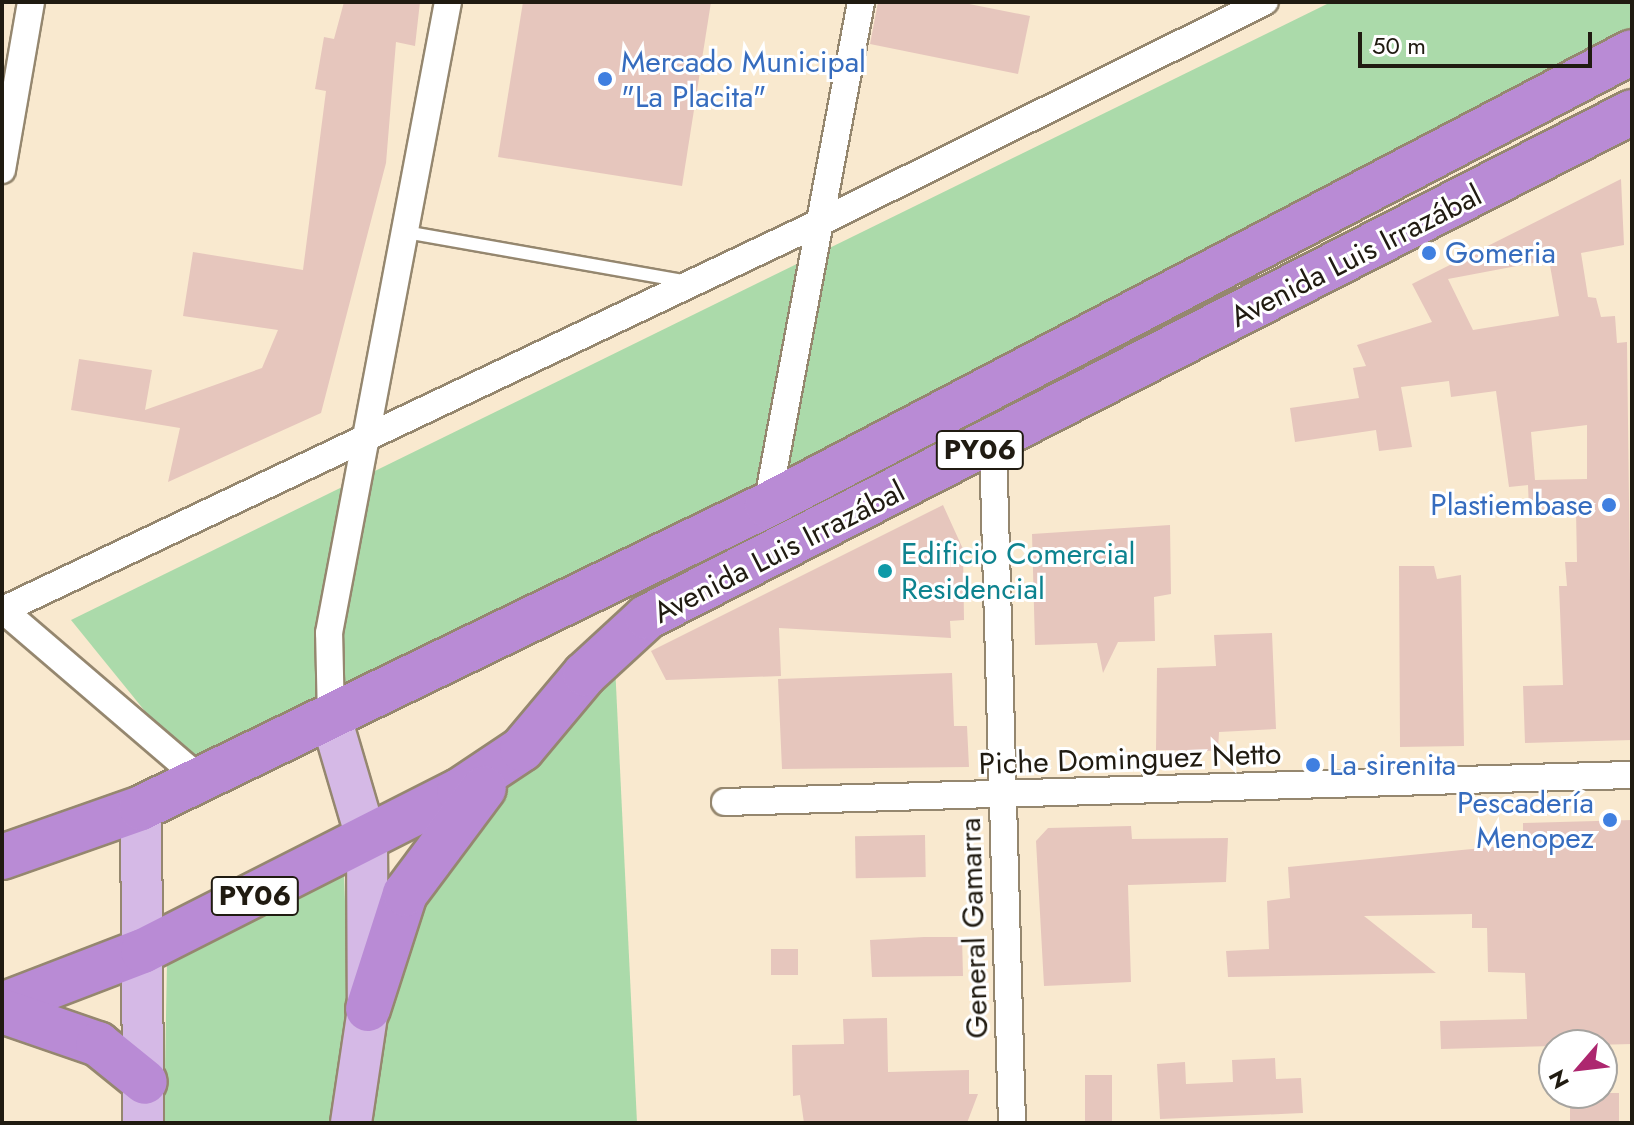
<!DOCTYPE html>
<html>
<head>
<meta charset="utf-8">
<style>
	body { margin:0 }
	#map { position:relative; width:1634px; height:1125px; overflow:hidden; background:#f9e9cf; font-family:Jost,sans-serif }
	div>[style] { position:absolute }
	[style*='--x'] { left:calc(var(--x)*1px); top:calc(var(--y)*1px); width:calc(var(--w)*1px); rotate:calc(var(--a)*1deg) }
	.green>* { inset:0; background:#abdaaa }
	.building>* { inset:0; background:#e6c6bd; transform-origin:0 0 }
	.roads { filter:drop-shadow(2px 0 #95876f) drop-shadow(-2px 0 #95876f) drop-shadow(0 2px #95876f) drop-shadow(0 -2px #95876f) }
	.lane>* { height:12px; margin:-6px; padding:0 6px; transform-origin:6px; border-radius:6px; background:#fff }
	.street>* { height:26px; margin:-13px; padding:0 13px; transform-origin:13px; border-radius:13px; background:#fff }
	.primary>* { height:40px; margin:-20px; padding:0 20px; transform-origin:20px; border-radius:20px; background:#d5b9e6 }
	.highway>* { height:44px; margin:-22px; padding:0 22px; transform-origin:22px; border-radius:22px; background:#b98bd5 }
	.dots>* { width:22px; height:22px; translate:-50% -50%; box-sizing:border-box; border:4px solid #fff; border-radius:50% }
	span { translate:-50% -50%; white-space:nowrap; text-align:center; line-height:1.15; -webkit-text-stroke:6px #fff; paint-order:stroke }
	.shield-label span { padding:2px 6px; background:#fff; border:2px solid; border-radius:6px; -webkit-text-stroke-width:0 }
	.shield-label { font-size:28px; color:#201b11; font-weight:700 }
	.shop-label { font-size:30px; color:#366cbe }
	.left { translate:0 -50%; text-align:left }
	.right { translate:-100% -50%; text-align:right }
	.street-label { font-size:30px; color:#201b11 }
	.culture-label { font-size:30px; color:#0d838f }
	.frame { position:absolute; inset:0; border:4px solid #201b11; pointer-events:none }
	.north { position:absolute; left:1538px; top:1029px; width:80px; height:80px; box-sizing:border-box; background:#fff; border:2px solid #a6a4a0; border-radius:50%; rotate:242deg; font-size:22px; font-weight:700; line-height:32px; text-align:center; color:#201b11 }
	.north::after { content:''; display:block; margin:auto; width:28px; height:36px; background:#ad276f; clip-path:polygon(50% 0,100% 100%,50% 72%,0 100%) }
	.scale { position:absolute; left:1358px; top:32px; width:234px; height:36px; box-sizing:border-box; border:4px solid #201b11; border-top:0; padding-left:10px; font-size:24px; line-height:28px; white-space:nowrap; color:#201b11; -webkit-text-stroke:6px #fff; paint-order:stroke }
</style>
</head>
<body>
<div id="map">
	<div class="green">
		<i style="clip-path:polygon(1331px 2px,1632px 2px,1632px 31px,200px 779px,71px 620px)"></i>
		<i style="clip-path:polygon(614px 644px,637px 1123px,354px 1123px,405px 894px)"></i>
		<i style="clip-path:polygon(344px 874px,349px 1009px,332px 1123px,164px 1123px,167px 962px)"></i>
	</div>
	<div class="building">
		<i style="clip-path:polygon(344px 2px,420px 2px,415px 46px,396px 42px,386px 163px,321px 413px,168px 482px,180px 428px,71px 410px,79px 359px,152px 370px,145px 410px,262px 368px,278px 330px,183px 316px,193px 252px,303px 270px,326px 91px,315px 89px,324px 37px,334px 39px)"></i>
		<i style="clip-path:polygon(523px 2px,711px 2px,682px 186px,498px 157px)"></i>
		<i style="clip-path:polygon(878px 2px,959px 2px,1030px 16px,1018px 74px,870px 44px)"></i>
		<i style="clip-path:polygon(evenodd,1621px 179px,1624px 245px,1581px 253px,1588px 297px,1596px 298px,1601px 317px,1615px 316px,1617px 343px,1627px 342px,1632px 740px,1525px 743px,1523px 686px,1563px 685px,1559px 586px,1567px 586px,1565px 562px,1577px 562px,1576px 511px,1529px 510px,1528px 485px,1509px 487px,1496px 391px,1451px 397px,1449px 381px,1401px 387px,1412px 447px,1379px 451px,1376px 430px,1295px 442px,1290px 408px,1359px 398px,1353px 368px,1366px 366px,1357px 345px,1432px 322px,1412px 284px,1621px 179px,1549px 260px,1559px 316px,1473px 330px,1448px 279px,1549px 260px,1621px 179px,1587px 425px,1587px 479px,1535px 480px,1531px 432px,1587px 425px)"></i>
		<i style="clip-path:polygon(943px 505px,963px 549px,964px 620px,950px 621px,951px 638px,779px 628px,781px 676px,666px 680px,651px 651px)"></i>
		<i style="clip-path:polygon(1170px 525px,1171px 594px,1154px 597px,1155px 641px,1118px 642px,1103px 673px,1097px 643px,1035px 645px,1032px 534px)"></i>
		<i style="clip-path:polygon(1399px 566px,1434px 566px,1437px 579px,1461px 575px,1464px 746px,1400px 747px)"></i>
		<i style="clip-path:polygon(1272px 633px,1276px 729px,1219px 732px,1218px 751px,1156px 750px,1157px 668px,1216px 666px,1214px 635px)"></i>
		<i style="clip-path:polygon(952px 673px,954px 726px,967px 726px,969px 767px,782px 769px,778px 679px)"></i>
		<i style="clip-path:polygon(1632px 820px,1632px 1044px,1441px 1049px,1440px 1021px,1527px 1019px,1525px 973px,1488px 972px,1487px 928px,1472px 928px,1472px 914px,1364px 916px,1436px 973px,1228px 977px,1226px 951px,1269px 949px,1267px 901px,1290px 898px,1288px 867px,1523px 844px,1523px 823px)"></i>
		<i style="clip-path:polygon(1131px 826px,1132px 839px,1228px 838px,1226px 882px,1128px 885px,1131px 982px,1044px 986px,1036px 841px,1048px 828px)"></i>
		<i style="left:925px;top:835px;width:42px;height:70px;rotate:89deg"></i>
		<i style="clip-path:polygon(924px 937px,962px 937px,963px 976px,872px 977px,870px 940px)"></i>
		<i style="left:798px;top:949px;width:26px;height:27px;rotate:90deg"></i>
		<i style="clip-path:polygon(887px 1018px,888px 1072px,969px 1070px,969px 1094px,978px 1094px,967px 1123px,804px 1123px,800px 1095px,793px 1096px,792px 1045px,844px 1044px,843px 1019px)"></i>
		<i style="clip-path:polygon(1275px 1058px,1276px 1079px,1301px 1078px,1303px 1113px,1160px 1119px,1157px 1064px,1185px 1062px,1186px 1084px,1233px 1082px,1232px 1060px)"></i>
		<i style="left:1085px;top:1075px;width:27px;height:48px"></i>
		<i style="left:1570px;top:1093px;width:49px;height:30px"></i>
	</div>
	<div class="roads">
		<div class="lane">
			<i style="--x:405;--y:232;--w:283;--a:10"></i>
		</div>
		<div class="street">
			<i style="--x:2;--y:170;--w:170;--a:-80.2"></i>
			<i style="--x:993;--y:444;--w:679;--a:88.4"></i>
			<i style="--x:767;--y:505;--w:512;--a:-79.41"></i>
			<i style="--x:2;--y:609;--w:261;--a:40.6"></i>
			<i style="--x:3;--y:610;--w:910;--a:-25.38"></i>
			<i style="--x:825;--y:220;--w:491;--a:-26.4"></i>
			<i style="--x:331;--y:718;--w:85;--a:-91.3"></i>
			<i style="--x:329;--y:633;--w:642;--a:-79.32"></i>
			<i style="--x:725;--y:802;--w:907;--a:-1.71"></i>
		</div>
		<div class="primary">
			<i style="--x:331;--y:718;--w:127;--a:73.6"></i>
			<i style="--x:367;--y:840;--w:169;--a:89.7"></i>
			<i style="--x:368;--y:1009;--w:115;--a:98.5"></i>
			<i style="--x:141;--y:808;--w:315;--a:89.6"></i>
		</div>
		<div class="highway">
			<i style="--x:2;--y:857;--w:147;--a:-19.4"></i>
			<i style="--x:141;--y:808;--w:695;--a:-25.83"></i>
			<i style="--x:767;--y:505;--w:976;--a:-27.64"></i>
			<i style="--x:2;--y:1005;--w:151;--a:-21"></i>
			<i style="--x:143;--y:951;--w:354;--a:-26.9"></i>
			<i style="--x:459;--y:791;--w:76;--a:-33.7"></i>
			<i style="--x:522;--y:749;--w:98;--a:-50"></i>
			<i style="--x:585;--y:674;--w:84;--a:-42.6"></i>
			<i style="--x:647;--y:617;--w:1107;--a:-27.14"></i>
			<i style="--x:368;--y:1009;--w:121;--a:-72.2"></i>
			<i style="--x:405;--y:894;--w:132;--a:-53.3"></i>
			<i style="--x:2;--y:1011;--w:102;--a:19"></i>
			<i style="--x:98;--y:1044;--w:60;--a:39"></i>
		</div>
	</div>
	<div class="dots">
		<i style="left:605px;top:79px;background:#3f7fe0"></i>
		<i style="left:1429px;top:253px;background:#3f7fe0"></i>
		<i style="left:1609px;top:505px;background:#3f7fe0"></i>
		<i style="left:885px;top:571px;background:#0f9aa8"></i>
		<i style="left:1313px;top:765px;background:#3f7fe0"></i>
		<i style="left:1610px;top:820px;background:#3f7fe0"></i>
	</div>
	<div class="shield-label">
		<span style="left:980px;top:450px">PY06</span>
		<span style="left:255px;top:896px">PY06</span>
	</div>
	<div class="shop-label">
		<span class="left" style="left:621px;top:79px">Mercado Municipal<br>"La Placita"</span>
		<span class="left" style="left:1445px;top:253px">Gomeria</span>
		<span class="right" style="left:1593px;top:505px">Plastiembase</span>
		<span class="left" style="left:1329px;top:765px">La sirenita</span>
		<span class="right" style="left:1594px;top:820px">Pescadería<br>Menopez</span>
	</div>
	<div class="street-label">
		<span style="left:1356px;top:256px;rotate:-27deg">Avenida Luis Irrazábal</span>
		<span style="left:779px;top:552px;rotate:-27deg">Avenida Luis Irrazábal</span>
		<span style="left:1130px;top:759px;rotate:-2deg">Piche Dominguez Netto</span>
		<span style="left:974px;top:928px;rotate:-92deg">General Gamarra</span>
	</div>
	<div class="culture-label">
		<span class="left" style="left:901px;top:571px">Edificio Comercial<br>Residencial</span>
	</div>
	<div class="frame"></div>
	<div class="north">N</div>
	<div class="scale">50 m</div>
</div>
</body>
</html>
